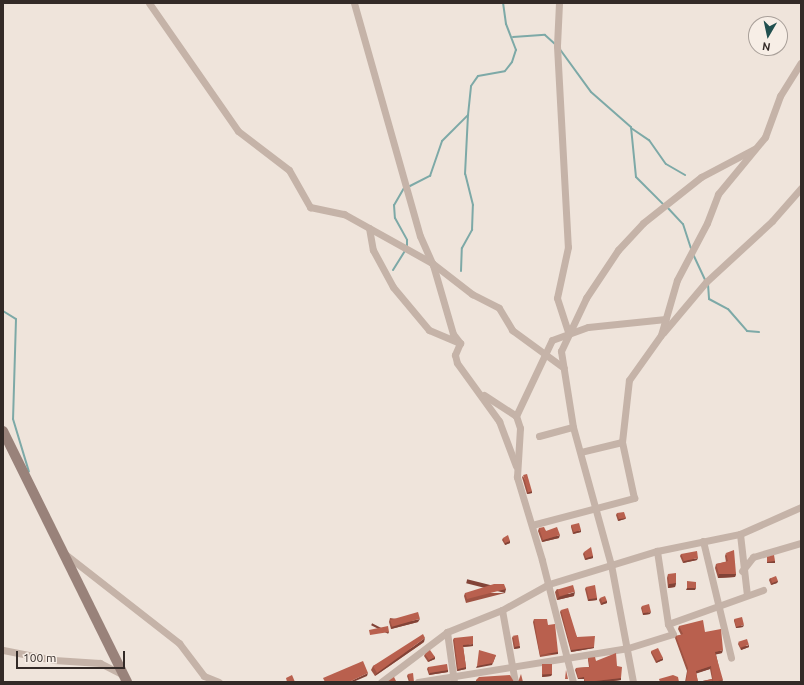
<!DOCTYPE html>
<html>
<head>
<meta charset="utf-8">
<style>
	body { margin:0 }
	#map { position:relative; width:804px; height:685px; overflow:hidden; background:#efe4db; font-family:Ubuntu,sans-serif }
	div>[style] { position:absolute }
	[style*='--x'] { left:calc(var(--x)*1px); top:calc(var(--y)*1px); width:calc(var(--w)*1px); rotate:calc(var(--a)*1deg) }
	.stream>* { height:2px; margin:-1px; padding:0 1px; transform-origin:1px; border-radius:1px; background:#7da9a7 }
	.street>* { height:7px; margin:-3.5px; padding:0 3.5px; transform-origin:3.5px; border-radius:3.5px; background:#c5b3a8 }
	.secondary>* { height:10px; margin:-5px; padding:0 5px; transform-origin:5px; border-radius:5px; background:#99827a }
	.wall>* { inset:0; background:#9f5343 }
	.shaded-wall>* { inset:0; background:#824337; transform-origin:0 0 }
	.building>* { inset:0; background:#b9604e; transform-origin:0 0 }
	span { translate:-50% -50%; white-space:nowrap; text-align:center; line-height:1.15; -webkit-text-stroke:3.5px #f7eee6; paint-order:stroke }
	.frame { position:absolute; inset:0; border:4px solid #332a27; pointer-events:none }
	.north { position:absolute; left:748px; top:16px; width:40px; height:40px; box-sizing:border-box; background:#f7eee6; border:1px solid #a9a09a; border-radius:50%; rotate:189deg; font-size:11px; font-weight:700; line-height:16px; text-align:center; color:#332a27 }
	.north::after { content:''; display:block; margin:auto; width:14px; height:18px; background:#21504f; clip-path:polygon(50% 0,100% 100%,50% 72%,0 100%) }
	.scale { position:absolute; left:16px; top:651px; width:109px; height:18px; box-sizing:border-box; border:2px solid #332a27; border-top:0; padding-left:5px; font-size:12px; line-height:14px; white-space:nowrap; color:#332a27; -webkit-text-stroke:3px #f7eee6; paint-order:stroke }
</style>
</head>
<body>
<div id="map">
	<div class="stream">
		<i style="--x:513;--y:37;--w:32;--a:-4"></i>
		<i style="--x:545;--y:35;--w:13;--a:42"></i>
		<i style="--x:559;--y:48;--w:54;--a:54"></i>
		<i style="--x:591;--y:92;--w:53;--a:41.2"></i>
		<i style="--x:631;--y:127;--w:50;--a:84.3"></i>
		<i style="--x:636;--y:177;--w:38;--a:45"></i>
		<i style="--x:631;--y:128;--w:22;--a:34"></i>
		<i style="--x:649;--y:140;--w:29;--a:55"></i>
		<i style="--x:666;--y:164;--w:22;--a:30"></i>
		<i style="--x:408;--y:187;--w:25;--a:-27"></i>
		<i style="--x:430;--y:176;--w:37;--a:-71"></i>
		<i style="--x:442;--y:141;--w:37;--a:-45"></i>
		<i style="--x:468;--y:115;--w:29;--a:-84"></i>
		<i style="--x:471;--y:86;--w:12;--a:-55"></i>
		<i style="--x:478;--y:76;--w:27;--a:-10"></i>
		<i style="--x:505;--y:71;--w:11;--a:-52"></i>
		<i style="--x:512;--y:62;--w:13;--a:-72"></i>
		<i style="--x:516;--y:50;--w:28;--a:-111"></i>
		<i style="--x:506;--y:24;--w:21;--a:-98"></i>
		<i style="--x:404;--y:188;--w:20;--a:120"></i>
		<i style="--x:394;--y:205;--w:13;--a:86"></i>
		<i style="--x:395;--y:218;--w:25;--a:61"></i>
		<i style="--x:407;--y:240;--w:7;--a:90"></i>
		<i style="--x:667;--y:207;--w:23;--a:47"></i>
		<i style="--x:683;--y:224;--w:25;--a:72"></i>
		<i style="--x:693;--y:254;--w:29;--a:65"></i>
		<i style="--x:393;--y:270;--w:22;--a:-58"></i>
		<i style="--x:461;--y:271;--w:23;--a:-88"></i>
		<i style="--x:462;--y:248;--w:21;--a:-61"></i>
		<i style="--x:472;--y:230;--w:25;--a:-88"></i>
		<i style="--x:473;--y:205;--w:32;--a:-104"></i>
		<i style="--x:465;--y:174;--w:59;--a:-87.1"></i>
		<i style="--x:708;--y:284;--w:15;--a:86"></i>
		<i style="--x:709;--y:299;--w:21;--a:28"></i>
		<i style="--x:728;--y:309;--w:29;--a:49"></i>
		<i style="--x:747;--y:331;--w:12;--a:5"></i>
		<i style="--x:3;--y:311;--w:15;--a:32"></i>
		<i style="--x:16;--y:319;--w:100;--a:91.7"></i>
		<i style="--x:13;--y:419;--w:55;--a:73.2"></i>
	</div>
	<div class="street">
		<i style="--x:149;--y:3;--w:156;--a:55.2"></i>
		<i style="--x:238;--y:131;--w:64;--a:37.4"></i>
		<i style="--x:289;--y:170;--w:43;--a:60.4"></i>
		<i style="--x:310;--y:207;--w:35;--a:12"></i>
		<i style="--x:344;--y:214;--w:101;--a:29.1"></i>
		<i style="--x:432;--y:263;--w:51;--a:37.8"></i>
		<i style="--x:472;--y:294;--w:30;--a:27"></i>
		<i style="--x:499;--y:308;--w:26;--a:59"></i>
		<i style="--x:512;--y:330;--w:64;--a:36.2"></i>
		<i style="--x:354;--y:3;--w:242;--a:74.2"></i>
		<i style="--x:420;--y:236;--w:32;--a:66"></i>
		<i style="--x:433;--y:265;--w:72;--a:73.8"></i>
		<i style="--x:453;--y:334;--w:11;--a:52"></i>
		<i style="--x:460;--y:343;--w:13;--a:113"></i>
		<i style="--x:455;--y:355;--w:8;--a:76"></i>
		<i style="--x:457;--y:363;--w:72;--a:54.1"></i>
		<i style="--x:499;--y:421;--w:48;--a:69.3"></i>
		<i style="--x:559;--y:3;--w:43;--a:92.7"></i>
		<i style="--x:557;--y:46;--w:201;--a:86.9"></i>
		<i style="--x:568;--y:247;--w:52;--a:102.2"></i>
		<i style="--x:557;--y:298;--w:36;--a:72"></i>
		<i style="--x:369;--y:228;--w:22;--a:80"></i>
		<i style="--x:373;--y:250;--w:42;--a:61.6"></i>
		<i style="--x:393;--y:287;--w:56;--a:50.1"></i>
		<i style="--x:429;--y:330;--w:34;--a:23"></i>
		<i style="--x:663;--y:333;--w:67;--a:-49.9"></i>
		<i style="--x:706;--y:282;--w:90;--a:-42.7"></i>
		<i style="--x:772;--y:221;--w:44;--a:-48.7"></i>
		<i style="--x:484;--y:395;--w:38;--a:33"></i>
		<i style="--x:539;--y:436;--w:35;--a:-15"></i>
		<i style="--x:622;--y:442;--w:62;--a:-83.6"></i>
		<i style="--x:629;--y:380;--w:55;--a:-54.6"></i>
		<i style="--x:661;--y:335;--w:57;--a:-73.8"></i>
		<i style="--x:677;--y:280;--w:64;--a:-62.2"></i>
		<i style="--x:707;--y:223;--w:31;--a:-69"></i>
		<i style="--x:718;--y:194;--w:74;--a:-50.5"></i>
		<i style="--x:765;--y:137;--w:44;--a:-69.9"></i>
		<i style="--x:780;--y:96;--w:39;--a:-58"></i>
		<i style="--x:532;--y:525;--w:106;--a:-14.8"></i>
		<i style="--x:634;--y:498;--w:57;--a:-102.1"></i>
		<i style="--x:622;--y:442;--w:42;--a:166.3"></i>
		<i style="--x:740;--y:534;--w:61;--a:83.5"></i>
		<i style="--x:703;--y:541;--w:120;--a:76.5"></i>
		<i style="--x:65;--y:554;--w:145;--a:38"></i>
		<i style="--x:179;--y:643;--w:41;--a:52.9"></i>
		<i style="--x:204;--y:676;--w:16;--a:22"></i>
		<i style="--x:742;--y:571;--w:18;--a:-52"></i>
		<i style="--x:753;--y:557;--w:50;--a:-16.3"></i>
		<i style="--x:502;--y:610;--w:73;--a:79.8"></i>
		<i style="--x:668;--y:624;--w:101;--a:-19.7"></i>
		<i style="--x:447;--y:632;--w:50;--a:82"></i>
		<i style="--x:3;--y:650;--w:52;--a:11.1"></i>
		<i style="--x:54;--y:660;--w:46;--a:3.7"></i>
		<i style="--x:100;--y:663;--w:25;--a:27"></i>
		<i style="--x:381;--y:682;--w:83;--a:-37.1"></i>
		<i style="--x:447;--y:632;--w:59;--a:-21.8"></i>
		<i style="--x:502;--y:610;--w:54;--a:-29"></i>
		<i style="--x:549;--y:584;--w:113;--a:-17"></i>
		<i style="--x:657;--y:551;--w:85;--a:-11.6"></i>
		<i style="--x:740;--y:534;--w:67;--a:-23.9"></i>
		<i style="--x:418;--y:682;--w:213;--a:-9.2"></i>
		<i style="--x:628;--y:648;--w:47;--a:-17.3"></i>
		<i style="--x:673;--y:634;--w:11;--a:-117"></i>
		<i style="--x:668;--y:624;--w:74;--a:-98.6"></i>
		<i style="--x:573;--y:682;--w:126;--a:-104.3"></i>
		<i style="--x:542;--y:560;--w:87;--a:-106.8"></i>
		<i style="--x:517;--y:477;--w:49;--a:-86.5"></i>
		<i style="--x:520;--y:428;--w:13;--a:-108"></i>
		<i style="--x:516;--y:416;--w:84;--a:-64.7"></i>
		<i style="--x:552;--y:340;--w:38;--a:-20"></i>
		<i style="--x:588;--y:327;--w:78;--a:-5.9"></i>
		<i style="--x:633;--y:682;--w:119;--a:-100.6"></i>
		<i style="--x:611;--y:565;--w:143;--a:-105.4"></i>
		<i style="--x:573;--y:427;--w:77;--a:-99"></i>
		<i style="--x:561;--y:351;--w:59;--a:-64.7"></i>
		<i style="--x:586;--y:298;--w:58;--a:-56.3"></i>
		<i style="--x:618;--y:250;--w:37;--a:-47"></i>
		<i style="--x:643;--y:223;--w:74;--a:-38.4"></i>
		<i style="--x:701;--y:177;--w:60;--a:-27.8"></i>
	</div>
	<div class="secondary">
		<i style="--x:3;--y:431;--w:280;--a:63.7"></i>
	</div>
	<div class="wall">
		<i style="clip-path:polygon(523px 476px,532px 493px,527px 494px,522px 477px)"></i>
		<i style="clip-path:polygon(617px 513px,626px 518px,625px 519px,618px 521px,616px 515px)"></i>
		<i style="clip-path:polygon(571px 525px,581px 532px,573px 534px,571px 527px)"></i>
		<i style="clip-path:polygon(539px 528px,546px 531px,559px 538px,542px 542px,538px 531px)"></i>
		<i style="clip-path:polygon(503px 538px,510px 541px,510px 543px,505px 545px,502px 540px)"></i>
		<i style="clip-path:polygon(584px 552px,593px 556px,593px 558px,585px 560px,583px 554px)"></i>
		<i style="clip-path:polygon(726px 553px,736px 574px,735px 577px,718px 578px,715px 568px,716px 564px,726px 562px,725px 556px)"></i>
		<i style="clip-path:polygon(681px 554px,697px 560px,683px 563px,680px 556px)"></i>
		<i style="clip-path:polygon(668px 574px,676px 583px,675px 587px,668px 588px,667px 578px)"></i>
		<i style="clip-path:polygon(770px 578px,778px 581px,777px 583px,771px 585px,769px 580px)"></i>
		<i style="clip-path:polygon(586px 587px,597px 598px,597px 600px,588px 601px,585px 589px)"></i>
		<i style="clip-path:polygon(557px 589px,574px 596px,557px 600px,555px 592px)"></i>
		<i style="clip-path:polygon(465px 593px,505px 593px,466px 603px,464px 596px)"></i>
		<i style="clip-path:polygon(600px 598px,607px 601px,607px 603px,601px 605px,599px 600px)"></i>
		<i style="clip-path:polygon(642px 606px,650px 614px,643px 615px,641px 608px)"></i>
		<i style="clip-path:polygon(561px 610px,577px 637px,594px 648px,571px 652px,560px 612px)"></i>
		<i style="clip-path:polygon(390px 618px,418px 622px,391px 629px,389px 622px)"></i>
		<i style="clip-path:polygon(534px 619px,548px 625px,558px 654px,540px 657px,533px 622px)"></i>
		<i style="clip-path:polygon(734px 619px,743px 627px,736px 628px,734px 621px)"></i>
		<i style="clip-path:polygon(evenodd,679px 626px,705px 632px,722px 653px,716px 654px,722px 682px,685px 682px,687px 671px,675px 638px,676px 636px,681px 635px,678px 629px,679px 626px,710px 669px,712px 679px,698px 682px,696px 673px,710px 669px)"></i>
		<i style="clip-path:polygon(513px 636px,520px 648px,514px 649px,512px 638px)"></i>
		<i style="clip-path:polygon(454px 638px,473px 646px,463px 647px,466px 667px,466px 669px,457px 671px,453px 640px)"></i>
		<i style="clip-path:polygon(424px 642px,375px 676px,371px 670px,373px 666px)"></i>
		<i style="clip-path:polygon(739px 642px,749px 647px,741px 650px,738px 644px)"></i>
		<i style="clip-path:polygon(651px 651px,663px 660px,656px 663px,651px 653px)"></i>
		<i style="clip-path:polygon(425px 654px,435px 657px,435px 659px,428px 662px,424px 656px)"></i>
		<i style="clip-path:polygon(588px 658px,596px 661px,617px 666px,621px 678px,621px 680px,605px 682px,584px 682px,584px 679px,578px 679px,575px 670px,576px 668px,589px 667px,588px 660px)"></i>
		<i style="clip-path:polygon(542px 665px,552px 674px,551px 676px,542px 677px)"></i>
		<i style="clip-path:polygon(428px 667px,448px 670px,448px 672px,429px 675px,427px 669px)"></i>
		<i style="clip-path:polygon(408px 674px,414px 682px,409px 682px,407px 676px)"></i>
	</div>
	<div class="shaded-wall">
		<i style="clip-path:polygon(532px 491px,532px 493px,527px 494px,528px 492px)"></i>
		<i style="clip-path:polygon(626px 518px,625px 519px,618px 521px,619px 519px)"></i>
		<i style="clip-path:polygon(581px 530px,581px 532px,573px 534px,574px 532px)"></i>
		<i style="clip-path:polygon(560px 535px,559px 538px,542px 542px,543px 540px)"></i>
		<i style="clip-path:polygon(510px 541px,510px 543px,505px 545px,505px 543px)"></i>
		<i style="clip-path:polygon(593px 556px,593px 558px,585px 560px,586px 558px)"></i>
		<i style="clip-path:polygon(698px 558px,697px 560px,683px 563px,684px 561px)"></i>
		<i style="left:775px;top:561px;width:2px;height:8px;rotate:90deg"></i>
		<i style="clip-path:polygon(719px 574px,736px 574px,735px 577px,718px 578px)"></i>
		<i style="clip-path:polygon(778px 581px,777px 583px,771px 585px,772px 583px)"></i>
		<i style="clip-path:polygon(676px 583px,675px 587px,668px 588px,669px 584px)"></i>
		<i style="clip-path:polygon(687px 588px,696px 588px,695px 590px,686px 590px)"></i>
		<i style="left:506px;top:589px;width:4px;height:40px;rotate:104deg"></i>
		<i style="clip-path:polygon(575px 592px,574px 596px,557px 600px,559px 597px)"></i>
		<i style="clip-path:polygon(597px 598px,597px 600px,588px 601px,589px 599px)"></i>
		<i style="clip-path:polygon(607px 601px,607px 603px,601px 605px,602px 603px)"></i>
		<i style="clip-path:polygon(651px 612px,650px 614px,643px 615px,643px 613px)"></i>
		<i style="clip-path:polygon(420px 619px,418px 622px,391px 629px,392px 625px)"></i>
		<i style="clip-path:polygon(744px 625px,743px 627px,736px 628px,736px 627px)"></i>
		<i style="left:389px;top:632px;width:2px;height:19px;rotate:117deg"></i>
		<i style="clip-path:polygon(425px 638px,424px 642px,375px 676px,377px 673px)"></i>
		<i style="clip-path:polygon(473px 644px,473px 646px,462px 647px,463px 645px)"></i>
		<i style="clip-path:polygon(749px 645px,749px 647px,741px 650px,741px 648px)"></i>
		<i style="clip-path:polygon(520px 646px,520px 648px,514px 649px,515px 647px)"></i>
		<i style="clip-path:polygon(594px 647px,594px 648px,571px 652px,571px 650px)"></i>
		<i style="clip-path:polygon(723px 650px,722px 653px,714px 655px,715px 652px)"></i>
		<i style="left:558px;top:652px;width:2px;height:18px;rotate:90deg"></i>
		<i style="clip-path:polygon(496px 655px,492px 665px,476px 668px,477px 666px)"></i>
		<i style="clip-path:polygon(435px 657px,435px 659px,428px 662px,429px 660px)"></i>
		<i style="clip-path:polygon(663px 658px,663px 660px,656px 663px,657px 661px)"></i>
		<i style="clip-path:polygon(711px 666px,710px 669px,695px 674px,696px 671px)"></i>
		<i style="clip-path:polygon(466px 667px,466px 669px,457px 671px,458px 669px)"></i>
		<i style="clip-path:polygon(448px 670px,448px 672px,429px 675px,430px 673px)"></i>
		<i style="clip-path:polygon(368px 673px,367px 676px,353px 682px,349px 682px)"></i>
		<i style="clip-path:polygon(552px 674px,551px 676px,542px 677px,543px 675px)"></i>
		<i style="clip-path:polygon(584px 677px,584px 679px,578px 679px,578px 678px)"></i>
		<i style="clip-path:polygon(621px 678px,621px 680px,605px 682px,595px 682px,595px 681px)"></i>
		<i style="clip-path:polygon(723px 680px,722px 682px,713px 682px)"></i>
	</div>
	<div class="building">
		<i style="left:527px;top:474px;width:18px;height:4px;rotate:74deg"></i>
		<i style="clip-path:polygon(624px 512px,626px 518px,619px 519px,617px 513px)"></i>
		<i style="clip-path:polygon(579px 523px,581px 530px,574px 532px,571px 525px)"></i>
		<i style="clip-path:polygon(544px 527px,546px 531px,557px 527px,560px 535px,543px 540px,539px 528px)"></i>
		<i style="clip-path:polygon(508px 535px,510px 541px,505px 543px,503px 538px)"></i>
		<i style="clip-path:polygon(591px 547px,593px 556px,586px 558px,584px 552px)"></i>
		<i style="clip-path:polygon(734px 550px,736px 574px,719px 574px,716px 564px,728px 561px,726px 553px)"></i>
		<i style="clip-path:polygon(697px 551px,698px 558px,684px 561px,681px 554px)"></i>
		<i style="clip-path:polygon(774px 555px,775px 561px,767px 562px,767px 557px)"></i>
		<i style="clip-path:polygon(676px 573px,676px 583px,669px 584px,668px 574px)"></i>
		<i style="left:776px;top:576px;width:5px;height:6px;rotate:68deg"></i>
		<i style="clip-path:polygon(687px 581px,696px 582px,696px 588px,687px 588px)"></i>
		<i style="clip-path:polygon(494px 584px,504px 584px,506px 589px,467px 599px,465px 593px)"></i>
		<i style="left:573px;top:585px;width:7px;height:16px;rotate:74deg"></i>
		<i style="clip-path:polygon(595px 585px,597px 598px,589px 599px,586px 587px)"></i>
		<i style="left:605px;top:596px;width:5px;height:5px;rotate:68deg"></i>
		<i style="clip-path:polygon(649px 604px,651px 612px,643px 613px,642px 606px)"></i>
		<i style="clip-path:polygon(568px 608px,577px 637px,595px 636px,594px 647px,571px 650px,561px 610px)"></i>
		<i style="left:418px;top:612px;width:7px;height:29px;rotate:74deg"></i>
		<i style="left:742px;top:617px;width:8px;height:8px;rotate:76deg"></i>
		<i style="clip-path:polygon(534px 619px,547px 619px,548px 625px,555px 624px,558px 652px,540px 655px)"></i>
		<i style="clip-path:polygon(703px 620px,705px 632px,721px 629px,723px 650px,715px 652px,723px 680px,713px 682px,711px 666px,696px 671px,698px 682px,712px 679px,713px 682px,686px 682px,688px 668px,676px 636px,683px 634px,679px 626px)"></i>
		<i style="clip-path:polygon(388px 626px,389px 632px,370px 635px,369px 630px)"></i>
		<i style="clip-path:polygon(423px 634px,425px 638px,377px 673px,373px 666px)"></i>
		<i style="left:518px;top:635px;width:11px;height:5px;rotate:80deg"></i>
		<i style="clip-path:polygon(473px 636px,473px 644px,463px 645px,466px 667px,458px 669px,454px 638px)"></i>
		<i style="left:747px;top:639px;width:6px;height:9px;rotate:72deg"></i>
		<i style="clip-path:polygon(658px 648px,663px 658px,657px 661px,651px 651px)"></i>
		<i style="clip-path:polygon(430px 650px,435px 657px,429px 660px,425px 654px)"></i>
		<i style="clip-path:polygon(479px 650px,496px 655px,493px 663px,477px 666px)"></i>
		<i style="clip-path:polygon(616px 653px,617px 666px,622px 667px,621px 678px,595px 681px,595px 682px,585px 682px,584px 677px,578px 678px,576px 668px,590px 667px,588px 658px,595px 657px,596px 661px)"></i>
		<i style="clip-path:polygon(363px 661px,368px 673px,349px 682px,325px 682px,323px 678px)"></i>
		<i style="left:447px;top:664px;width:6px;height:19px;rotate:81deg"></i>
		<i style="left:552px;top:664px;width:10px;height:10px;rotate:90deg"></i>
		<i style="clip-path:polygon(566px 670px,568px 679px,565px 679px)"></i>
		<i style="clip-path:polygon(413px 673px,414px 682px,410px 682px,408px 674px)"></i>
		<i style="clip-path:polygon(521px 674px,523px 682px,518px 682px)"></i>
		<i style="clip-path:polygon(292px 675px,295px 682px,287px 682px,286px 678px)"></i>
		<i style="clip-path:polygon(510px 675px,514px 682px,476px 682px,476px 680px,479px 677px)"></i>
		<i style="clip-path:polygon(673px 675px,678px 677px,679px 682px,660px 682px,659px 679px)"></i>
		<i style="clip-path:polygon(394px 677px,396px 681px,392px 682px,387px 682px)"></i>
	</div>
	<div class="frame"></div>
	<div class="north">N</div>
	<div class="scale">100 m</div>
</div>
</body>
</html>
